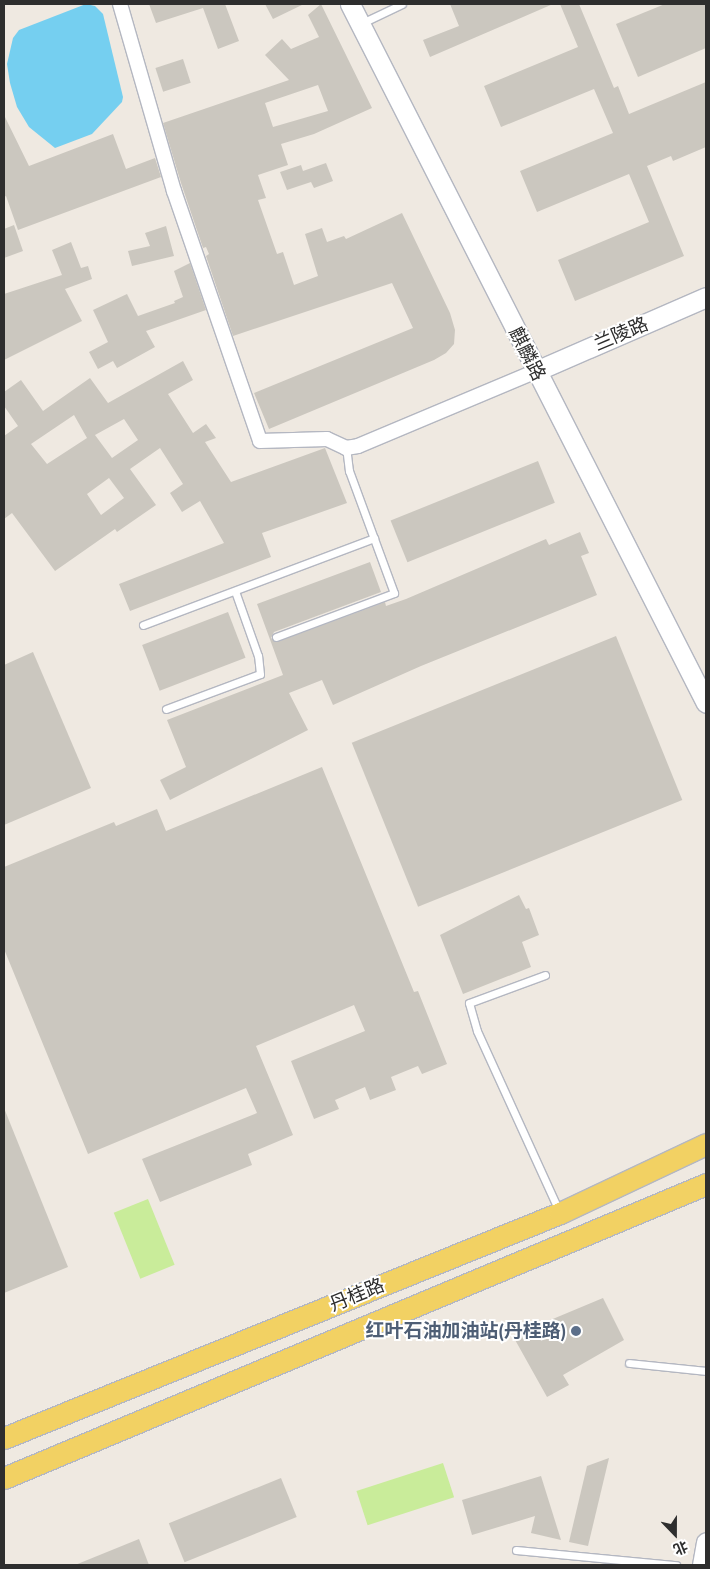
<!DOCTYPE html>
<html>
<head>
<meta charset="utf-8">
<style>
	body { margin:0 }
	#map { position:relative; width:710px; height:1569px; overflow:hidden; background:#efe9e1; font-family:"PT Sans Narrow","Noto Sans SC",sans-serif }
	div>[style] { position:absolute }
	[style*='--x'] { left:calc(var(--x)*1px); top:calc(var(--y)*1px); width:calc(var(--w)*1px); rotate:calc(var(--a)*1deg) }
	.pitch>* { inset:0; background:#c9ec9a; transform-origin:0 0 }
	.water>* { inset:0; background:#75cff0 }
	.building>* { inset:0; background:#cbc7bf; transform-origin:0 0 }
	.roads { filter:drop-shadow(1px 0 #b4b7c1) drop-shadow(-1px 0 #b4b7c1) drop-shadow(0 1px #b4b7c1) drop-shadow(0 -1px #b4b7c1) }
	.lane>* { height:7px; margin:-3.5px; padding:0 3.5px; transform-origin:3.5px; border-radius:3.5px; background:#fff }
	.street>* { height:14px; margin:-7px; padding:0 7px; transform-origin:7px; border-radius:7px; background:#fff }
	.secondary>* { height:19px; margin:-9.5px; padding:0 9.5px; transform-origin:9.5px; border-radius:9.5px; background:#fff }
	.primary>* { height:21px; margin:-10.5px; padding:0 10.5px; transform-origin:10.5px; border-radius:10.5px; background:#f2d163 }
	.dots>* { width:14px; height:14px; translate:-50% -50%; box-sizing:border-box; border:2px solid #fff; border-radius:50% }
	span { translate:-50% -50%; white-space:nowrap; text-align:center; line-height:1.15; -webkit-text-stroke:4px #fff; paint-order:stroke }
	.street-label { font-size:19px; color:#2e2e2e }
	.service-label { font-size:19px; color:#4e5e75; font-weight:700 }
	.right { translate:-100% -50%; text-align:right }
	.frame { position:absolute; inset:0; border:5px solid #2e2e2e; pointer-events:none }
	.north { position:absolute; left:650px; top:1509px; width:50px; height:50px; -webkit-text-stroke:4px #fff; paint-order:stroke; rotate:158deg; font-size:14px; font-weight:700; line-height:20px; text-align:center; color:#2e2e2e }
	.north::after { content:''; display:block; margin:auto; width:18px; height:22px; background:#2e2e2e; clip-path:polygon(50% 0,100% 100%,50% 72%,0 100%) }
</style>
</head>
<body>
<div id="map">
	<div class="pitch">
		<i style="left:148px;top:1199px;width:71px;height:37px;rotate:68deg"></i>
		<i style="left:443px;top:1463px;width:36px;height:91px;rotate:72deg"></i>
	</div>
	<div class="water">
		<i style="clip-path:polygon(86px 4px,95px 6px,103px 14px,123px 97px,122px 102px,92px 134px,55px 148px,29px 127px,17px 107px,10px 83px,7px 64px,13px 38px,19px 30px)"></i>
	</div>
	<div class="building">
		<i style="clip-path:polygon(149px 4px,225px 4px,239px 41px,218px 49px,203px 8px,156px 23px)"></i>
		<i style="clip-path:polygon(265px 4px,304px 4px,273px 19px)"></i>
		<i style="clip-path:polygon(evenodd,321px 4px,372px 108px,314px 134px,281px 144px,288px 165px,258px 175px,266px 198px,258px 200px,277px 254px,283px 252px,294px 285px,318px 276px,305px 234px,322px 228px,327px 242px,344px 236px,346px 239px,402px 213px,450px 313px,455px 330px,454px 344px,446px 353px,434px 360px,269px 429px,254px 393px,413px 328px,392px 283px,233px 336px,206px 256px,209px 254px,206px 247px,203px 248px,181px 183px,163px 123px,289px 80px,265px 55px,282px 39px,291px 49px,319px 37px,308px 15px,321px 4px,318px 85px,328px 111px,273px 127px,265px 103px,318px 85px)"></i>
		<i style="clip-path:polygon(450px 4px,553px 4px,430px 57px,423px 40px,459px 26px)"></i>
		<i style="clip-path:polygon(560px 4px,579px 4px,614px 88px,618px 86px,629px 114px,706px 82px,706px 147px,673px 161px,671px 156px,647px 166px,684px 256px,575px 301px,558px 260px,649px 222px,629px 174px,537px 212px,520px 171px,613px 133px,594px 89px,501px 127px,484px 86px,578px 47px)"></i>
		<i style="clip-path:polygon(665px 4px,706px 4px,706px 48px,638px 77px,616px 24px)"></i>
		<i style="left:183px;top:59px;width:25px;height:29px;rotate:72deg"></i>
		<i style="clip-path:polygon(4px 115px,29px 166px,113px 134px,126px 169px,155px 158px,161px 177px,18px 230px,6px 196px,4px 197px)"></i>
		<i style="clip-path:polygon(326px 163px,333px 181px,314px 188px,311px 182px,287px 190px,280px 172px,301px 165px,303px 171px)"></i>
		<i style="clip-path:polygon(14px 225px,23px 251px,4px 258px,4px 229px)"></i>
		<i style="clip-path:polygon(166px 226px,174px 256px,132px 266px,128px 251px,150px 246px,145px 233px)"></i>
		<i style="clip-path:polygon(71px 242px,81px 268px,88px 266px,92px 279px,65px 289px,82px 321px,4px 360px,4px 294px,62px 275px,52px 250px)"></i>
		<i style="clip-path:polygon(190px 263px,206px 310px,146px 331px,155px 347px,117px 368px,113px 361px,98px 369px,89px 352px,108px 342px,93px 310px,127px 294px,138px 316px,175px 303px,174px 301px,183px 297px,174px 271px)"></i>
		<i style="clip-path:polygon(evenodd,183px 361px,193px 380px,168px 394px,193px 433px,206px 424px,216px 438px,205px 442px,231px 482px,325px 448px,347px 503px,262px 533px,271px 557px,130px 611px,119px 584px,224px 543px,200px 501px,182px 512px,170px 493px,183px 484px,160px 448px,130px 469px,156px 505px,117px 532px,115px 529px,55px 571px,12px 513px,4px 519px,4px 436px,18px 426px,4px 406px,4px 392px,21px 380px,43px 411px,90px 378px,108px 403px,183px 361px,74px 415px,87px 438px,47px 464px,31px 444px,74px 415px,183px 361px,124px 419px,138px 440px,112px 458px,95px 435px,124px 419px,183px 361px,109px 478px,124px 498px,101px 515px,87px 494px,109px 478px)"></i>
		<i style="left:538px;top:461px;width:45px;height:159px;rotate:68deg"></i>
		<i style="clip-path:polygon(580px 532px,589px 553px,581px 556px,597px 595px,421px 666px,333px 705px,322px 680px,289px 693px,308px 730px,170px 800px,160px 780px,186px 767px,167px 720px,283px 675px,257px 604px,370px 562px,381px 592px,274px 632px,271px 638px,277px 642px,385px 602px,386px 606px,406px 599px,546px 539px,549px 545px)"></i>
		<i style="left:228px;top:612px;width:49px;height:92px;rotate:69deg"></i>
		<i style="left:616px;top:636px;width:177px;height:285px;rotate:68deg"></i>
		<i style="clip-path:polygon(33px 652px,91px 788px,4px 825px,4px 665px)"></i>
		<i style="clip-path:polygon(322px 767px,414px 992px,418px 991px,447px 1064px,422px 1074px,418px 1066px,391px 1077px,396px 1090px,370px 1100px,365px 1087px,335px 1100px,339px 1109px,314px 1119px,291px 1061px,365px 1031px,354px 1005px,256px 1046px,293px 1135px,248px 1154px,252px 1165px,160px 1202px,142px 1159px,257px 1113px,246px 1088px,88px 1154px,4px 949px,4px 867px,114px 822px,116px 826px,157px 809px,166px 831px)"></i>
		<i style="clip-path:polygon(519px 895px,526px 909px,529px 908px,539px 935px,522px 942px,531px 967px,463px 994px,440px 935px)"></i>
		<i style="clip-path:polygon(4px 1108px,68px 1267px,4px 1293px)"></i>
		<i style="clip-path:polygon(603px 1298px,624px 1340px,563px 1375px,569px 1385px,547px 1397px,514px 1338px,536px 1326px)"></i>
		<i style="clip-path:polygon(609px 1458px,588px 1546px,569px 1542px,587px 1466px)"></i>
		<i style="clip-path:polygon(541px 1476px,561px 1540px,531px 1533px,535px 1516px,472px 1535px,462px 1500px)"></i>
		<i style="left:281px;top:1478px;width:42px;height:121px;rotate:68deg"></i>
		<i style="clip-path:polygon(139px 1539px,149px 1565px,75px 1565px)"></i>
	</div>
	<div class="roads">
		<div class="lane">
			<i style="--x:362;--y:23;--w:44;--a:-25.4"></i>
			<i style="--x:143;--y:625;--w:247;--a:-20.6"></i>
			<i style="--x:276;--y:637;--w:126;--a:-20.4"></i>
			<i style="--x:394;--y:593;--w:130;--a:-110.2"></i>
			<i style="--x:349;--y:471;--w:23;--a:-97"></i>
			<i style="--x:166;--y:709;--w:100;--a:-20.4"></i>
			<i style="--x:260;--y:674;--w:18;--a:-96"></i>
			<i style="--x:258;--y:656;--w:69;--a:-109.5"></i>
			<i style="--x:545;--y:975;--w:81;--a:159.8"></i>
			<i style="--x:469;--y:1003;--w:29;--a:74"></i>
			<i style="--x:477;--y:1031;--w:198;--a:65.5"></i>
			<i style="--x:629;--y:1363;--w:77;--a:5.9"></i>
			<i style="--x:516;--y:1550;--w:161;--a:5.4"></i>
		</div>
		<div class="street">
			<i style="--x:120;--y:4;--w:195;--a:73.9"></i>
			<i style="--x:174;--y:191;--w:264;--a:71"></i>
			<i style="--x:260;--y:441;--w:67;--a:-1.7"></i>
			<i style="--x:327;--y:439;--w:21;--a:25"></i>
			<i style="--x:346;--y:448;--w:12;--a:-9"></i>
			<i style="--x:358;--y:446;--w:193;--a:-22.8"></i>
		</div>
		<div class="secondary">
			<i style="--x:350;--y:4;--w:784;--a:63.01"></i>
			<i style="--x:536;--y:371;--w:185;--a:-23.5"></i>
			<i style="--x:702;--y:1565;--w:23;--a:-80"></i>
		</div>
		<div class="primary">
			<i style="--x:4;--y:1438;--w:600;--a:-22.03"></i>
			<i style="--x:560;--y:1213;--w:161;--a:-25.3"></i>
			<i style="--x:4;--y:1478;--w:761;--a:-22.72"></i>
		</div>
	</div>
	<div class="dots">
		<i style="left:576px;top:1331px;background:#5c6f8a"></i>
	</div>
	<div class="street-label">
		<span style="left:621px;top:334px;rotate:-23deg">兰陵路</span>
		<span style="left:527px;top:354px;rotate:63deg">麒麟路</span>
		<span style="left:357px;top:1295px;rotate:-22deg">丹桂路</span>
	</div>
	<div class="service-label">
		<span class="right" style="left:566px;top:1331px">红叶石油加油站(丹桂路)</span>
	</div>
	<div class="frame"></div>
	<div class="north">北</div>
</div>
</body>
</html>
